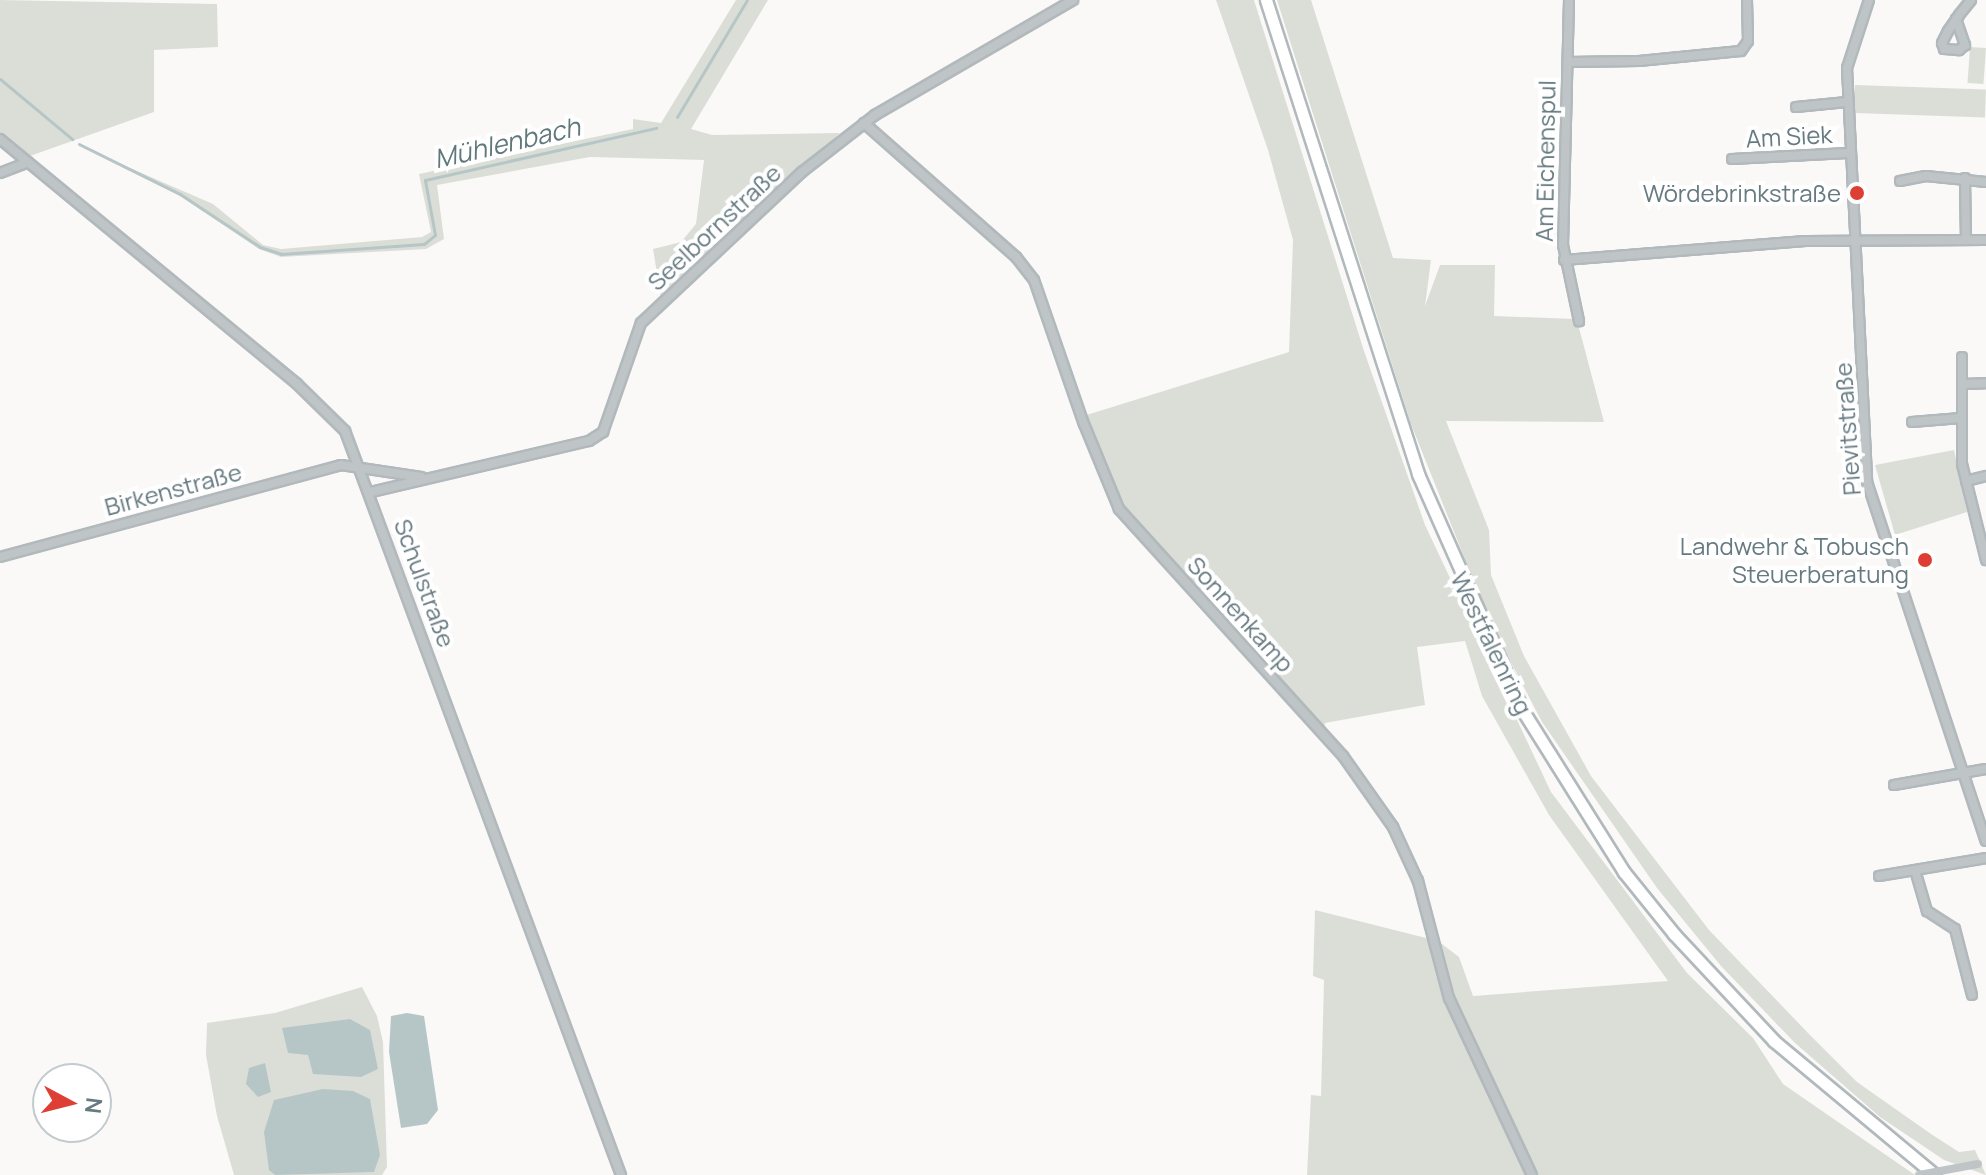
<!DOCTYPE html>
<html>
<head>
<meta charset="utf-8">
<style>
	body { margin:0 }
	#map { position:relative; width:1986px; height:1175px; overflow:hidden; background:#faf9f8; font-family:Manrope,sans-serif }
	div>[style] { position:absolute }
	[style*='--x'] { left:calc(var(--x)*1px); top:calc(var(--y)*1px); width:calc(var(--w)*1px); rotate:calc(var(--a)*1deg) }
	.green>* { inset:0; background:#dbded7; transform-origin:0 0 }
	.water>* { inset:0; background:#b6c6c7 }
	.stream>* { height:3px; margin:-1.5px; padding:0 1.5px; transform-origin:1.5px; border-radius:1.5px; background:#b6c6c7 }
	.roads { filter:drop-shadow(2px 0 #b1b9bc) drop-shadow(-2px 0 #b1b9bc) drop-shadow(0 2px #b1b9bc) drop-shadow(0 -2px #b1b9bc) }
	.minor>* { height:8px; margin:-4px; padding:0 4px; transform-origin:4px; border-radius:4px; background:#bfc5c7 }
	.secondary>* { height:11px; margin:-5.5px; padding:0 5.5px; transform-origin:5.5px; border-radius:5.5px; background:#fff }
	.minor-bridge>* { height:8px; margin:-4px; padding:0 4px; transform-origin:4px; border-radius:4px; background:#bfc5c7 }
	.dots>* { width:22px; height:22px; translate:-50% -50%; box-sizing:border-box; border:4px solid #fff; border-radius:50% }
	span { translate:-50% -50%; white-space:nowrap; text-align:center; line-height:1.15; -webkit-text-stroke:8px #fff; paint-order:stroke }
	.street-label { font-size:24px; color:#667a81 }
	.poi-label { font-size:24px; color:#667a81 }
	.right { translate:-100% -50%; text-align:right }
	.water-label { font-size:26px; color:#60787b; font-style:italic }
	.north { position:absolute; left:32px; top:1063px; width:80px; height:80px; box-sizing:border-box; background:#fff; border:2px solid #c2cacd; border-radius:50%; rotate:97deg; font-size:22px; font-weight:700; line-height:32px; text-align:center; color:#667a81 }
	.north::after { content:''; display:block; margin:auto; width:28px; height:36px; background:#dd3f35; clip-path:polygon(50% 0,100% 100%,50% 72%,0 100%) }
</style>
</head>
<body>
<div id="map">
	<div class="green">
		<i style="clip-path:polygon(0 0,217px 4px,218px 47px,154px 50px,154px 112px,30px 156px,0 133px)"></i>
		<i style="clip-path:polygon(736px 0,768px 0,691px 129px,712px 135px,840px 133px,661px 297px,653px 249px,681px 242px,696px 224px,704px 160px,590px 157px,437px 185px,444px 239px,426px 249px,281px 257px,259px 249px,180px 196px,77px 145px,213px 204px,263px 245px,281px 249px,422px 237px,431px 232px,419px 174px,633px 129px,633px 119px,661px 123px)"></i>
		<i style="clip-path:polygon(1216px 0,1254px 0,1364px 351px,1425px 525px,1551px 792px,1687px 973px,1753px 1038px,1783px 1084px,1915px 1175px,1307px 1175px,1311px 1095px,1321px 1096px,1324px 980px,1313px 976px,1315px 910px,1438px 941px,1459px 957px,1473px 996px,1668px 981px,1549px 815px,1482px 696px,1465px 641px,1417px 647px,1425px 705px,1325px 723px,1324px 728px,1312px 726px,1115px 514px,1077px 418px,1289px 352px,1293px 240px,1268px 150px)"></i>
		<i style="clip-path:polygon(1277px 0,1311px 0,1393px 258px,1431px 260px,1425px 306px,1440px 265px,1495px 265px,1494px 316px,1575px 319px,1578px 324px,1604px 422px,1446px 421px,1489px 530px,1491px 575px,1524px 656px,1591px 776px,1709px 930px,1809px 1034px,1857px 1082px,1931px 1134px,1959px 1152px,1975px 1150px,1986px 1175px,1944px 1160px,1880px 1117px,1795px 1043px,1721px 966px,1657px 888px,1542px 722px,1490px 622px,1411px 424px)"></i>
		<i style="left:1970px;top:47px;width:16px;height:36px;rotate:4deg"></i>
		<i style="left:1855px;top:85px;width:131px;height:28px;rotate:2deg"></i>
		<i style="clip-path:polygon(1954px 450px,1967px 512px,1895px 535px,1875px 465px)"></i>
		<i style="clip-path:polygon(362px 987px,377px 1016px,383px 1042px,387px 1167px,382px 1175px,234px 1175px,217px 1116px,206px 1055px,207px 1023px,275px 1013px)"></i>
	</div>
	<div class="water">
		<i style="clip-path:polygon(407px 1013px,424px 1016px,438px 1110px,427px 1124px,401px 1128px,389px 1052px,391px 1016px)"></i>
		<i style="clip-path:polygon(350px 1019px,370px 1030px,378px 1069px,361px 1077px,313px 1074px,308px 1055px,288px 1053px,282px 1028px)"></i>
		<i style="clip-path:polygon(265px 1063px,271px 1092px,258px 1097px,246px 1084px,249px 1068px)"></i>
		<i style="clip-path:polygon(323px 1089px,353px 1091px,370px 1099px,380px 1155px,374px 1172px,275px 1175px,269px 1170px,264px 1132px,274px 1100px)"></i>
	</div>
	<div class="stream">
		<i style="--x:0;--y:79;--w:94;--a:39.8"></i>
		<i style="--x:677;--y:117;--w:136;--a:-59.1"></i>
		<i style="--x:79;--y:144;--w:113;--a:26.3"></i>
		<i style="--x:180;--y:194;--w:96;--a:33.5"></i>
		<i style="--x:260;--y:247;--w:22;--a:18"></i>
		<i style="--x:281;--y:254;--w:143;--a:-4"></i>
		<i style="--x:424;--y:244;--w:14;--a:-39"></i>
		<i style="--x:435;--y:235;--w:56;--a:-100.3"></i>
		<i style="--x:425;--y:180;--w:237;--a:-12.7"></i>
	</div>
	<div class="roads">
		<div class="minor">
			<i style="--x:1569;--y:0;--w:245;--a:91.4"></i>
			<i style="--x:1563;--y:245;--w:78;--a:78.1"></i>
			<i style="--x:1869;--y:0;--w:71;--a:107.9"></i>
			<i style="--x:1847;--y:68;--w:414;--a:87.2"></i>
			<i style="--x:1867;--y:482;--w:378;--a:71.7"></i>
			<i style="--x:1956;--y:19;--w:28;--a:71"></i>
			<i style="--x:1965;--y:45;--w:8;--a:140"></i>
			<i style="--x:1959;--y:50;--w:15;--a:-176"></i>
			<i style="--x:1944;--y:49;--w:6;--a:-108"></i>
			<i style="--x:1942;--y:43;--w:13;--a:-63"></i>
			<i style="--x:1948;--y:31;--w:19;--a:-55"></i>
			<i style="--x:1959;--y:15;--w:19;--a:-51"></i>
			<i style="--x:1568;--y:62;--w:71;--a:-0.8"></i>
			<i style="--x:1639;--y:61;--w:102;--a:-5.6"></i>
			<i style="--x:1741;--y:51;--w:12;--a:-55"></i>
			<i style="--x:1748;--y:41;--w:41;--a:-91.4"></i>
			<i style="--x:1796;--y:107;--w:51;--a:-5.6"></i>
			<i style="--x:864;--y:123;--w:203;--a:41.4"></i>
			<i style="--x:1016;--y:257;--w:29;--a:52"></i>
			<i style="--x:1034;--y:280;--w:152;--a:70.9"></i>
			<i style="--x:1084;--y:424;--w:92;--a:67.6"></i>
			<i style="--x:1119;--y:509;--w:333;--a:47.8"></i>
			<i style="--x:1343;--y:756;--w:87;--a:54.8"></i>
			<i style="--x:1393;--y:827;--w:60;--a:65.2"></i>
			<i style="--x:1418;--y:881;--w:121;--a:75.2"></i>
			<i style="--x:1449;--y:998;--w:195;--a:64.9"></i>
			<i style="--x:0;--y:139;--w:385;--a:39.5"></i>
			<i style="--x:297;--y:384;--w:67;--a:44.4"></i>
			<i style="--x:345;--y:431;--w:794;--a:69.65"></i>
			<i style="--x:1732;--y:159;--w:116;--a:-3"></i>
			<i style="--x:0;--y:173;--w:30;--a:-21"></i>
			<i style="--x:1965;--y:178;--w:62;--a:89.1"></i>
			<i style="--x:1900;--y:181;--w:26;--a:-11"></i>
			<i style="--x:1926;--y:176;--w:60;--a:5.7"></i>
			<i style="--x:1564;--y:260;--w:242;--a:-4.5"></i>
			<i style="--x:1805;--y:241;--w:181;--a:-0.3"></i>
			<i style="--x:1962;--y:357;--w:27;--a:90"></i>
			<i style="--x:1962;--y:384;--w:24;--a:-2"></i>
			<i style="--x:1962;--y:384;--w:80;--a:90"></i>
			<i style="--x:1962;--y:464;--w:99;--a:76"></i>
			<i style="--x:1912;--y:422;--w:49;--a:-4.7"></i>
			<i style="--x:1966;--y:481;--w:21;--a:-14"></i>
			<i style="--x:371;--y:492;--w:224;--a:-13.2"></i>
			<i style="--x:589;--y:441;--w:17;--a:-33"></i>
			<i style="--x:603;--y:432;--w:115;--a:-70.8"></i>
			<i style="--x:641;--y:323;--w:221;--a:-43.2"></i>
			<i style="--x:802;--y:172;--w:93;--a:-38"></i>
			<i style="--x:875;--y:115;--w:229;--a:-30.1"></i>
			<i style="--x:0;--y:557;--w:353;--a:-15.1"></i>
			<i style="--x:341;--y:465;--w:81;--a:8.5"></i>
			<i style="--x:1894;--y:785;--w:93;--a:-9.9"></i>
			<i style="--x:1915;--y:870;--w:43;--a:73.7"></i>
			<i style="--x:1927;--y:911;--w:33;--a:33"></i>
			<i style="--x:1955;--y:929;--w:68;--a:75.6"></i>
			<i style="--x:1879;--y:876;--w:109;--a:-9.5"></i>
		</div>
		<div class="secondary">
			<i style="--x:1266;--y:0;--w:498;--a:72.2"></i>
			<i style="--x:1418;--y:474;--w:259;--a:66.1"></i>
			<i style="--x:1523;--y:711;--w:190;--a:57.9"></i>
			<i style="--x:1624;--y:872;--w:80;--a:51.1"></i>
			<i style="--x:1674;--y:934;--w:146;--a:46.9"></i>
			<i style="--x:1774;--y:1041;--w:209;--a:39.8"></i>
		</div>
	</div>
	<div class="minor-bridge">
		<i style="--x:1919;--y:1175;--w:60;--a:-10.6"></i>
	</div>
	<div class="dots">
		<i style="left:1857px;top:193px;background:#dd3f35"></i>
		<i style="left:1925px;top:560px;background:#dd3f35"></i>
	</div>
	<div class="street-label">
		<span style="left:1789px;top:136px;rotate:-3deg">Am Siek</span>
		<span style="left:1545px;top:161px;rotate:-89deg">Am Eichenspul</span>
		<span style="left:714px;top:227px;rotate:-43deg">Seelbornstraße</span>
		<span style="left:1847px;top:429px;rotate:-94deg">Pievitstraße</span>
		<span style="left:173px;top:489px;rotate:-15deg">Birkenstraße</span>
		<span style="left:425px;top:583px;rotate:70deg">Schulstraße</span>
		<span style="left:1241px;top:614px;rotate:48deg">Sonnenkamp</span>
		<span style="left:1492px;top:643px;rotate:64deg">Westfalenring</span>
	</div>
	<div class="poi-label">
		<span class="right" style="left:1841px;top:193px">Wördebrinkstraße</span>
		<span class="right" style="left:1909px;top:560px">Landwehr &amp; Tobusch<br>Steuerberatung</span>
	</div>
	<div class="water-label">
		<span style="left:507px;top:143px;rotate:-13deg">Mühlenbach</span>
	</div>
	<div class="north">N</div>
</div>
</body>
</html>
